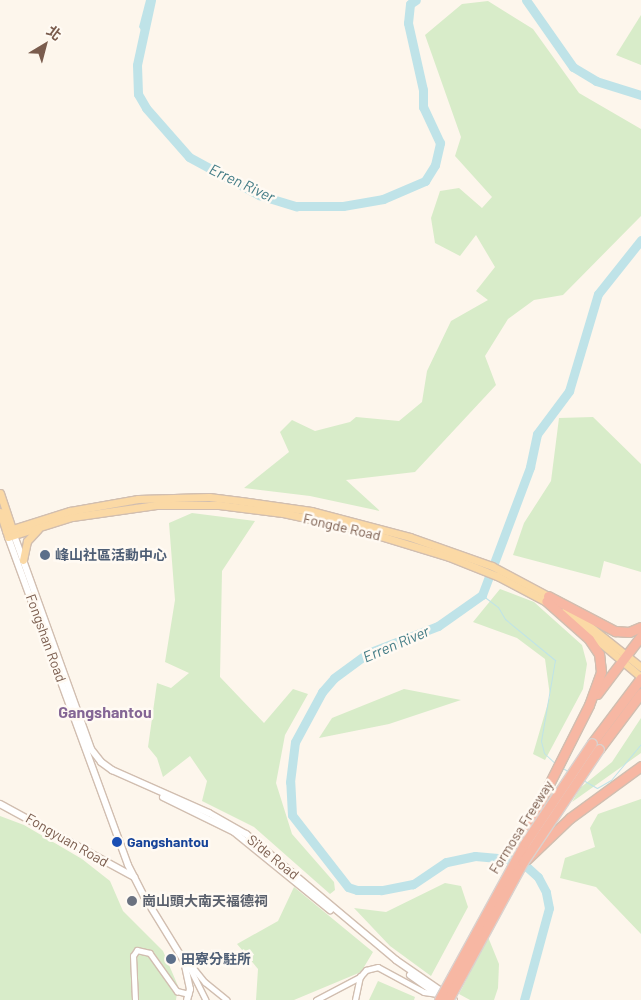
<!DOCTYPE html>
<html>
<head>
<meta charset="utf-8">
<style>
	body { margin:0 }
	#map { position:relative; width:641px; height:1000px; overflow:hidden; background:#fdf6ec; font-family:Barlow,"Noto Sans TC",sans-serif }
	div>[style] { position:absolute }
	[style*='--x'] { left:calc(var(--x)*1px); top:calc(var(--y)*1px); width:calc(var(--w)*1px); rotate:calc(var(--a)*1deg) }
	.green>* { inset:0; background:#d8ecc9 }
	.water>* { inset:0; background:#bfe3e8 }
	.stream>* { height:1px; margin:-0.5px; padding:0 0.5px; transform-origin:0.5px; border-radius:0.5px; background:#bfe3e8 }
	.river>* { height:9px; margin:-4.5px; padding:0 4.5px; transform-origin:4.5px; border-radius:4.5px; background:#bfe3e8 }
	.roads { filter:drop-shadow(1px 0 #d1beb0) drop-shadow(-1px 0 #d1beb0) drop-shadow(0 1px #d1beb0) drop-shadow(0 -1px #d1beb0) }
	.street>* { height:4.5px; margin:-2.25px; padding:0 2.25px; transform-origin:2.25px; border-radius:2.25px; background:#fff }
	.secondary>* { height:6px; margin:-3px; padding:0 3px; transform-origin:3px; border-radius:3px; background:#fff }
	.primary>* { height:7px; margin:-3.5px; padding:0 3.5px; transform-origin:3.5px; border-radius:3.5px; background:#fbd9a5 }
	.highway>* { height:9px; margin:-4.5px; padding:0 4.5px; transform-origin:4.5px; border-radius:4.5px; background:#f7b7a3 }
	.bridges { filter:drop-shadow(1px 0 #dad1cd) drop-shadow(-1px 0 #dad1cd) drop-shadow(0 1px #dad1cd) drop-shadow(0 -1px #dad1cd) }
	.highway-bridge>* { height:9px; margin:-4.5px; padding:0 4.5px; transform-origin:4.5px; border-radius:4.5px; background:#f7b7a3 }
	.dots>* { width:14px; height:14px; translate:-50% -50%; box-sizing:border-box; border:2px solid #fffaf3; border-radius:50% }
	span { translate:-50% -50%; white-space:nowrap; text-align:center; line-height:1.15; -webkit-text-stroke:5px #fffaf3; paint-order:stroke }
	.street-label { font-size:14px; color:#7a5c4d }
	.service-label { font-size:14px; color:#4e5e75; font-weight:700 }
	.left { translate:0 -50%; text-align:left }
	.transit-label { font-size:14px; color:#164399; font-weight:700 }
	.worship-label { font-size:14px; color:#5b616d; font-weight:700 }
	.water-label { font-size:15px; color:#437c86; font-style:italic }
	.quarter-label { font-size:16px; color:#846695; font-weight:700 }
	.north { position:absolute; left:20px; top:20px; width:50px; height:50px; -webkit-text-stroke:4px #fffaf3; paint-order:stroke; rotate:37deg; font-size:14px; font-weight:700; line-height:20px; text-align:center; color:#7a5c4d }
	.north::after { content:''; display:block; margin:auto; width:18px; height:22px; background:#7a5c4d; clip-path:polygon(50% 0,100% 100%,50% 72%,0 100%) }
</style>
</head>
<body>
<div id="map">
	<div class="green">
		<i style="clip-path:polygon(488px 1px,533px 29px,579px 93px,641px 129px,641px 216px,563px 295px,534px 300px,508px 319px,485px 356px,496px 385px,415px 472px,346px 480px,380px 511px,310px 496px,244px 488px,289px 452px,280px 432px,292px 420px,315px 431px,350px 422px,356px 417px,399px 421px,422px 402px,427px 371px,451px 321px,488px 300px,476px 291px,495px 267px,476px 235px,460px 256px,435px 243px,431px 218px,440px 191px,459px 188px,482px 208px,492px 197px,455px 156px,461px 137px,425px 35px,462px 4px)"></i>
		<i style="clip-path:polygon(641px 15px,641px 65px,616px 55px)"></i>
		<i style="clip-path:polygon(593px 417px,641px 464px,641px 572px,604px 561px,600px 578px,513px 555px,524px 523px,551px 481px,559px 418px)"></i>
		<i style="clip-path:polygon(192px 513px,255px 521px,222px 571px,220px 677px,264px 723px,293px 689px,308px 694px,285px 735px,276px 783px,292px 834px,334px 882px,335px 890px,330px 894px,254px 827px,202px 801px,207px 781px,190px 756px,163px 777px,157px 758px,148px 747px,157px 683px,171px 688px,189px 673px,165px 662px,175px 600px,169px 523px)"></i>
		<i style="clip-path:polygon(500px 589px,534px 602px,544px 611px,582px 645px,587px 664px,583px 689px,545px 760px,533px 754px,550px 696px,545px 659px,517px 638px,473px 622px)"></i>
		<i style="clip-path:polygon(404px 689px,461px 700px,389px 724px,319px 738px,332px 718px)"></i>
		<i style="clip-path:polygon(641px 718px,641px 753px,572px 802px,580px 788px,612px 762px)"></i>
		<i style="clip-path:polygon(641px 799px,641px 934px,596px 887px,560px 878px,565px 858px,595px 847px,590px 828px,598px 814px)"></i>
		<i style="clip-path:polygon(0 816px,24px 825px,82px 859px,110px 881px,123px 911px,163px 951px,178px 986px,176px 1000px,0 1000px)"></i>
		<i style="clip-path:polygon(445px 883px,461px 886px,468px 907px,431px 976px,390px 946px,354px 908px,386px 912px)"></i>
		<i style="clip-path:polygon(294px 887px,373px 952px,361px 972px,294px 1000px,256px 1000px,258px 969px,237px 944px,278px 921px)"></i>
		<i style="clip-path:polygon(488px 937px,499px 964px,498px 988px,494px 1000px,470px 1000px,459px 994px)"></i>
		<i style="clip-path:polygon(378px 981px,415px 997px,414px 1000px,369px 1000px)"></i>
	</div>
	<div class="water">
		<i style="clip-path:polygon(146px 0,155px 0,145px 36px,139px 27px)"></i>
	</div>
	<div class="stream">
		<i style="--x:482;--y:595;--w:20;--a:37"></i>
		<i style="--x:498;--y:607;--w:14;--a:60"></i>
		<i style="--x:505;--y:619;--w:65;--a:39.4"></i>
		<i style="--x:555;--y:660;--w:82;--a:99.8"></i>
		<i style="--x:541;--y:741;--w:12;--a:76"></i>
		<i style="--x:544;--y:753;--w:16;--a:43"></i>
		<i style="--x:561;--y:767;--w:9;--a:32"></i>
		<i style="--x:583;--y:780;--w:16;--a:30"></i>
		<i style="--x:597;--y:788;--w:16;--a:-30"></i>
		<i style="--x:611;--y:780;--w:47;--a:-50.2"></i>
	</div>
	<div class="river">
		<i style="--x:151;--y:0;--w:66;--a:102.2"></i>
		<i style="--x:137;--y:65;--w:29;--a:88"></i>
		<i style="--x:138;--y:94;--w:16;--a:60"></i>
		<i style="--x:146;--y:108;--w:65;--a:48.7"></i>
		<i style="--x:189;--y:157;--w:80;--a:28.5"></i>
		<i style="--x:259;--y:195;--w:39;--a:17"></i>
		<i style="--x:296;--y:206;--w:47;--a:0"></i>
		<i style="--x:343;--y:206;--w:41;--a:-9.9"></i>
		<i style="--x:383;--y:199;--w:46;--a:-23.2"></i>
		<i style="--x:425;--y:181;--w:19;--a:-58"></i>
		<i style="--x:435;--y:165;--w:23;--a:-77"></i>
		<i style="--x:440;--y:143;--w:40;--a:-115"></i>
		<i style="--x:423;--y:107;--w:17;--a:-90"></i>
		<i style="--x:423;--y:90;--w:69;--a:-102.6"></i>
		<i style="--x:408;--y:23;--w:19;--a:-84"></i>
		<i style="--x:410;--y:4;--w:7;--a:-34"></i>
		<i style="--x:526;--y:0;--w:82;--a:55"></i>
		<i style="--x:573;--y:67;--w:27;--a:31"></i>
		<i style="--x:596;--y:81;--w:47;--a:17.3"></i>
		<i style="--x:524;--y:1000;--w:95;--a:-74.8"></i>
		<i style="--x:549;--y:908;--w:16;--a:-101"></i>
		<i style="--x:546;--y:892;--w:17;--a:-118"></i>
		<i style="--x:538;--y:877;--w:15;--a:-138"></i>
		<i style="--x:527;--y:867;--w:20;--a:-156"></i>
		<i style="--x:509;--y:859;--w:34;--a:-175"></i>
		<i style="--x:475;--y:856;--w:30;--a:168"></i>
		<i style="--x:446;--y:862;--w:40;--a:146"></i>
		<i style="--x:413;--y:884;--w:33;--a:169"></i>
		<i style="--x:381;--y:890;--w:24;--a:180"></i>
		<i style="--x:357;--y:890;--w:9;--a:-162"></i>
		<i style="--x:348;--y:887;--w:91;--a:-127.9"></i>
		<i style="--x:292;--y:815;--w:33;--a:-93"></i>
		<i style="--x:290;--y:782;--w:40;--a:-82.9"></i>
		<i style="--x:295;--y:742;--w:57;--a:-61.6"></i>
		<i style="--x:322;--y:692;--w:18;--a:-49"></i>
		<i style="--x:334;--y:678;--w:42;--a:-36.3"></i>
		<i style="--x:368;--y:653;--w:75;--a:-21.1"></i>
		<i style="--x:438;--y:626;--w:54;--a:-35.2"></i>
		<i style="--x:482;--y:595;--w:137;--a:-69.4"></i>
		<i style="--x:530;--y:467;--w:34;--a:-78"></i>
		<i style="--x:537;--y:434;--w:54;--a:-53.3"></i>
		<i style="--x:569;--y:391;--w:101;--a:-73.4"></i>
		<i style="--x:598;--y:294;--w:69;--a:-51.5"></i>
	</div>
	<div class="roads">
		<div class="street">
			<i style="--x:183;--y:955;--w:35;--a:51"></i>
			<i style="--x:205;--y:982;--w:28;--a:39"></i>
			<i style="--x:187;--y:962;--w:42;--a:63.4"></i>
			<i style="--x:135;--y:1000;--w:44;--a:-92.6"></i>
			<i style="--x:133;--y:956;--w:7;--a:-56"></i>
			<i style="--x:137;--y:950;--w:13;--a:13"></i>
			<i style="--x:150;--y:953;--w:47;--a:54.6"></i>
			<i style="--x:177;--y:991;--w:12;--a:14"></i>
			<i style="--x:316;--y:1000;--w:50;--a:-27.6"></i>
			<i style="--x:355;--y:1000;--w:24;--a:-78"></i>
			<i style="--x:360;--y:977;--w:9;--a:-49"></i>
			<i style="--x:366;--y:970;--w:12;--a:-14"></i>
			<i style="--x:378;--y:967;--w:52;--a:28.5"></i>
			<i style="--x:424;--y:992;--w:15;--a:8"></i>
		</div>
		<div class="secondary">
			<i style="--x:14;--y:535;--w:227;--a:70.2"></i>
			<i style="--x:91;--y:749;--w:16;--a:52"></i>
			<i style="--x:101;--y:762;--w:14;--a:36"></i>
			<i style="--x:112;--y:770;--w:106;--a:23.9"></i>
			<i style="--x:209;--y:813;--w:43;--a:29.6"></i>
			<i style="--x:246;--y:834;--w:196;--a:40"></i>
			<i style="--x:396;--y:960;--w:70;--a:34.6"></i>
			<i style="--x:8;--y:537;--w:349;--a:69.9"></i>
			<i style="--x:128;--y:865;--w:35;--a:63"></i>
			<i style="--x:144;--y:896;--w:76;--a:58.4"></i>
			<i style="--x:184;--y:961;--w:29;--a:78"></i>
			<i style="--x:190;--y:989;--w:11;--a:105"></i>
			<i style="--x:163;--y:797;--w:79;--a:26.2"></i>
			<i style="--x:234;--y:832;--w:124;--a:39.1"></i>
			<i style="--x:0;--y:804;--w:153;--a:28.6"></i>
			<i style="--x:410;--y:975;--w:42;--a:35.2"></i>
		</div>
		<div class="primary">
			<i style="--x:0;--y:493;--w:41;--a:71.6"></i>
			<i style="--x:0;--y:512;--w:26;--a:72"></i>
			<i style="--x:8;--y:537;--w:67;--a:-17.4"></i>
			<i style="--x:72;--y:517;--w:85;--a:-8.1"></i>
			<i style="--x:156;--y:505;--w:63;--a:0"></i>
			<i style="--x:219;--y:505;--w:64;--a:7.1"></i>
			<i style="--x:283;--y:513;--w:76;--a:12.2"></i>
			<i style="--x:357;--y:529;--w:96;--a:16.9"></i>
			<i style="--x:449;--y:557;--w:52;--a:21.6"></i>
			<i style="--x:497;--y:576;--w:60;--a:27.8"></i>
			<i style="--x:6;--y:531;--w:67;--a:-17.4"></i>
			<i style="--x:70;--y:511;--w:69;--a:-10"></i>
			<i style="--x:138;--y:499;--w:71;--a:-1.6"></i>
			<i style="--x:209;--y:497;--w:32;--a:7"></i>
			<i style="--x:241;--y:501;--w:71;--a:8.1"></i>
			<i style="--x:311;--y:511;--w:102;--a:14.7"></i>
			<i style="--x:410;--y:537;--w:87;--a:19.5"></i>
			<i style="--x:492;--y:566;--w:68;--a:28.1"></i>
			<i style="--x:23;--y:560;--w:19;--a:-78"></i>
			<i style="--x:27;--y:541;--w:16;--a:-47"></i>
			<i style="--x:564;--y:612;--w:101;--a:40.2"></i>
			<i style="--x:573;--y:613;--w:87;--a:38.5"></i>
		</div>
		<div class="highway">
			<i style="--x:548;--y:596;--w:76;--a:27.6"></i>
			<i style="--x:615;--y:631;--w:14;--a:4"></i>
			<i style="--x:629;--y:632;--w:13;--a:-23"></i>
			<i style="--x:597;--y:694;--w:73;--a:-52.8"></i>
			<i style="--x:592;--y:743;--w:81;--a:-53"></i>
			<i style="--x:599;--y:749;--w:70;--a:-53.1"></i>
			<i style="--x:525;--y:841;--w:37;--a:-70"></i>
			<i style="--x:538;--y:806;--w:113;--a:-63.2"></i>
			<i style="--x:589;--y:705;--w:35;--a:-70"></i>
			<i style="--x:601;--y:672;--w:18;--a:-96"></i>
			<i style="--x:599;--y:654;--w:18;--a:-124"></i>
			<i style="--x:589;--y:639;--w:57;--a:-138.5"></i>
			<i style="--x:527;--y:859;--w:59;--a:-43.6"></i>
			<i style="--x:570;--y:818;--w:88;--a:-36.2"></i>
		</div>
	</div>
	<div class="bridges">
		<div class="highway-bridge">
			<i style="--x:439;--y:1000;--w:179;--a:-61.3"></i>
			<i style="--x:525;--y:843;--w:120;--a:-56.2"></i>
			<i style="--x:448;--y:1000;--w:157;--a:-61.5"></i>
			<i style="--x:523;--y:862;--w:136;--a:-56.1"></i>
		</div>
	</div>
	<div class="dots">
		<i style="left:45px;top:555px;background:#5c6f8a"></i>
		<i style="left:117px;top:842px;background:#1a4fb4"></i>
		<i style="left:132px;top:901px;background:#6b7280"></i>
		<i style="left:171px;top:959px;background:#5c6f8a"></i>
	</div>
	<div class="street-label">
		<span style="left:342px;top:527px;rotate:13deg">Fongde Road</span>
		<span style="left:46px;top:638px;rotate:70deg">Fongshan Road</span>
		<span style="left:521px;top:827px;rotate:-58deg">Formosa Freeway</span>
		<span style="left:67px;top:840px;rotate:30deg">Fongyuan Road</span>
		<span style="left:273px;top:857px;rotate:39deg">Si'de Road</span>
	</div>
	<div class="service-label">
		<span class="left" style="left:55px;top:555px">峰山社區活動中心</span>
		<span class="left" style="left:181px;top:959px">田寮分駐所</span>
	</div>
	<div class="transit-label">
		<span class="left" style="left:127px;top:842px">Gangshantou</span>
	</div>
	<div class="worship-label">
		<span class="left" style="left:142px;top:901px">崗山頭大南天福德祠</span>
	</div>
	<div class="water-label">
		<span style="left:242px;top:183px;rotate:25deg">Erren River</span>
		<span style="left:396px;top:644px;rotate:-23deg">Erren River</span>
	</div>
	<div class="quarter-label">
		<span style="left:105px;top:712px">Gangshantou</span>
	</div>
	<div class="north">北</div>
</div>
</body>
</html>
